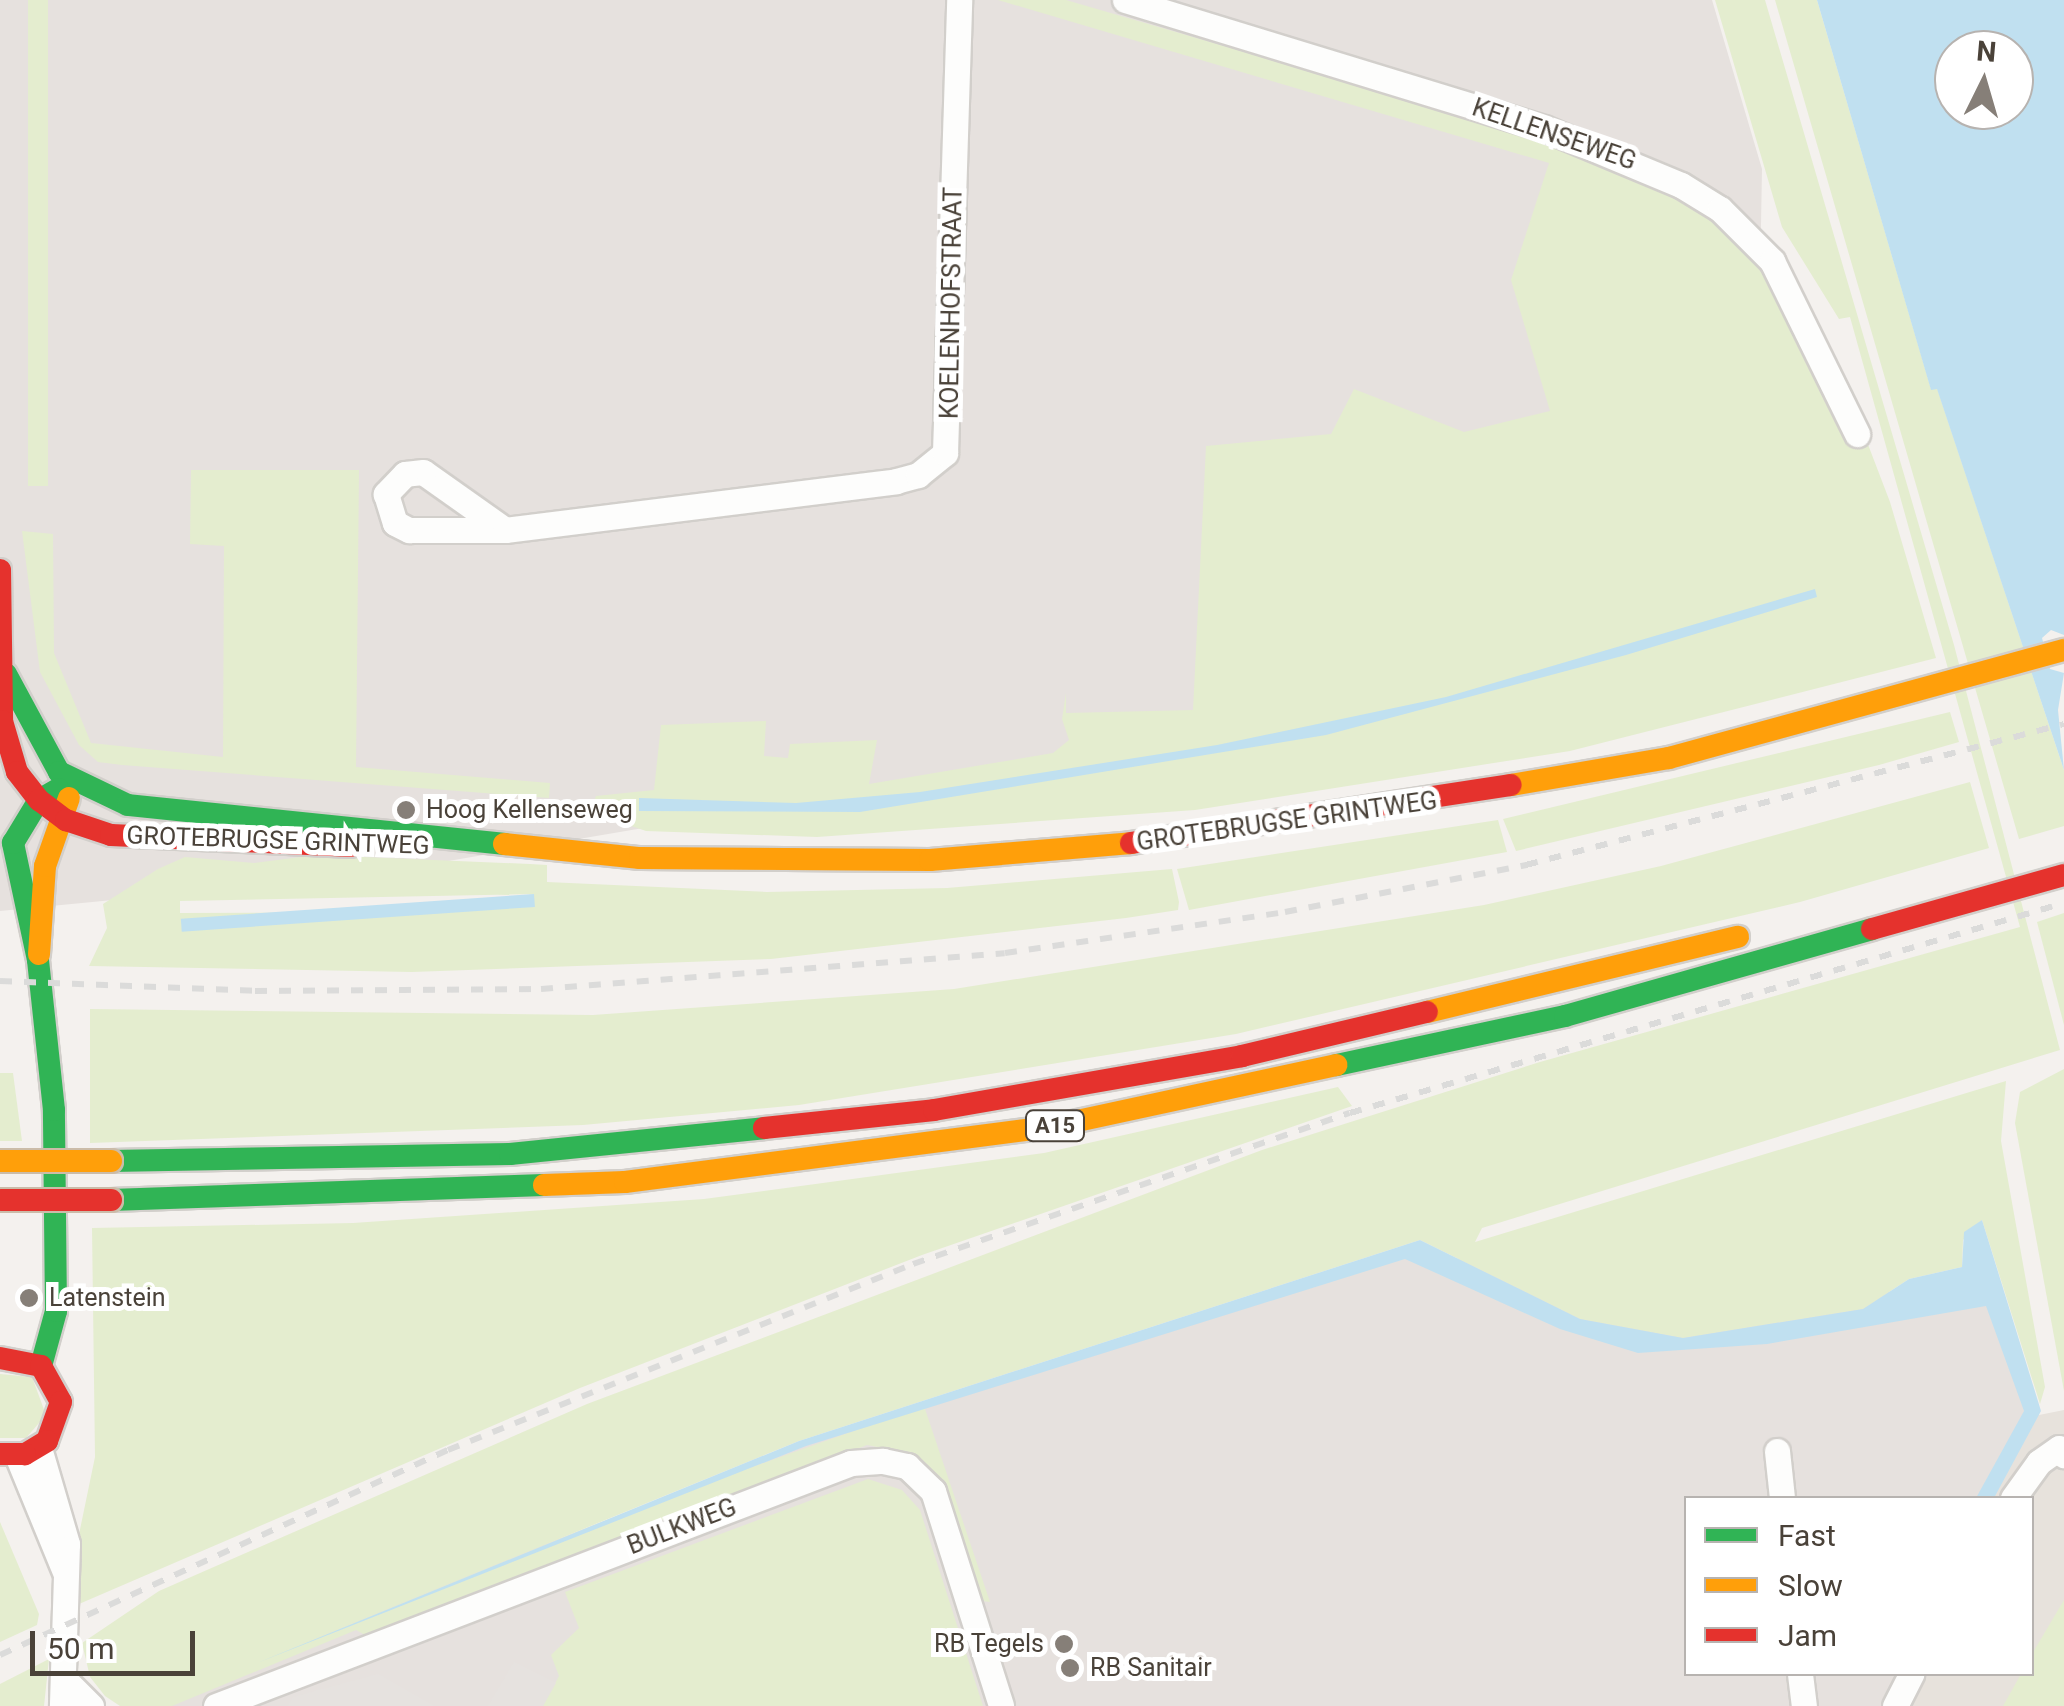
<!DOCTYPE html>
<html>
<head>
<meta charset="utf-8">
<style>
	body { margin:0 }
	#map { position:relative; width:2064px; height:1706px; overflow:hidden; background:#f4f1ee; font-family:Roboto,sans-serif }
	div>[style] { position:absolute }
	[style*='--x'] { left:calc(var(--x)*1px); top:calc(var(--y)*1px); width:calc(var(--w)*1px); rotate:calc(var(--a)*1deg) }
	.residential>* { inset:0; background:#e7e2dc }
	.industrial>* { inset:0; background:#e6e1de }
	.green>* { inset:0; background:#e4edcf; transform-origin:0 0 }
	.parking>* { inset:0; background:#e6e2df }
	.water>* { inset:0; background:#c0e0f0; transform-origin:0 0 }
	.roads { filter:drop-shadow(2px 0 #d2cfcb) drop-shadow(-2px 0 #d2cfcb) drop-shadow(0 2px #d2cfcb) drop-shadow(0 -2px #d2cfcb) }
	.street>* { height:25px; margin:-12.5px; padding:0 12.5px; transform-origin:12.5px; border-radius:12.5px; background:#fdfdfc }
	.fast>* { height:22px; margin:-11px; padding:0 11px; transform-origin:11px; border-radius:11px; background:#30b455 }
	.slow>* { height:22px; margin:-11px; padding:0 11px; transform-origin:11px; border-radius:11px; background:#ff9f0a }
	.jam>* { height:22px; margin:-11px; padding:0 11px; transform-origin:11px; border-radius:11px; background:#e5322d }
	.rail>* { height:6px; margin-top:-3px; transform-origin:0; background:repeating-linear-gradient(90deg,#dbdbda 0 12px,transparent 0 24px) }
	.bridges { filter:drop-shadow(2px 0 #cbbca9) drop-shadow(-2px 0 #cbbca9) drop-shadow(0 2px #cbbca9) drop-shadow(0 -2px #cbbca9) }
	.slow-bridge>* { height:22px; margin:-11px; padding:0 11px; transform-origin:11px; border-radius:11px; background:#ff9f0a }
	.jam-bridge>* { height:22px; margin:-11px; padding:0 11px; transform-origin:11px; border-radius:11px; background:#e5322d }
	.dots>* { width:28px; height:28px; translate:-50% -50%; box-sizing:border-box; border:5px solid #fff; border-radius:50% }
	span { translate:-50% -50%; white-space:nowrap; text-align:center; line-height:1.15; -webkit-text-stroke:10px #fff; paint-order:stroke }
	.shield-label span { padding:2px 8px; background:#fff; border:2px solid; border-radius:8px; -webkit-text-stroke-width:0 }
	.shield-label { font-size:22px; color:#4a4239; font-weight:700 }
	.street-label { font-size:25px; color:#4a4239 }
	.poi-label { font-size:25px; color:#4a4239 }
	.left { translate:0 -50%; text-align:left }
	.right { translate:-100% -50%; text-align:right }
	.legend { position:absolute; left:1684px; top:1496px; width:350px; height:180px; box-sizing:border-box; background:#fff; border:2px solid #b7b3b0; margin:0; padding:12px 18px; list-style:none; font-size:30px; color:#4a4239 }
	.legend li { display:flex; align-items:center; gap:20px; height:50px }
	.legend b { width:50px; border:2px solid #b7b3b0 }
	.north { position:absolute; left:1934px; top:30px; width:100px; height:100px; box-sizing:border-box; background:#fff; border:2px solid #b7b3b0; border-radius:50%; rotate:5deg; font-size:28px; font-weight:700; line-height:40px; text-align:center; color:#4a4239 }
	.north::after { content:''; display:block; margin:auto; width:35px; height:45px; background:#867f78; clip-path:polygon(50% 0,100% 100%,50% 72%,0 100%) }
	.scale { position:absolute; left:30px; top:1631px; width:165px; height:45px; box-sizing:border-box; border:5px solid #4a4239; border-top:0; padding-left:12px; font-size:30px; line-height:35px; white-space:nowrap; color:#4a4239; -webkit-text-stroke:8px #fff; paint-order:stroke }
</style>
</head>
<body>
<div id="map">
	<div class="residential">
		<i style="clip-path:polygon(2064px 1410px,2064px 1706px,1881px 1706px,1898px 1674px,2032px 1674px,2032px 1498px,1990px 1498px,2034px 1416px)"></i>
	</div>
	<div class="industrial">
		<i style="clip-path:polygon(0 0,1712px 0,1762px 169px,1757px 449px,1139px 744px,360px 876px,0 911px)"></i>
		<i style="clip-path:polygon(1398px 1254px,1995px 1300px,2034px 1416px,1990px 1498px,1686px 1498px,1686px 1674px,1898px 1674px,1881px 1706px,126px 1706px,832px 1433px)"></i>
	</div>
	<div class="green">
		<i style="left:28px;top:0;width:20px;height:486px"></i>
		<i style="clip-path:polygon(998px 0,1066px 0,1556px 143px,1718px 213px,1833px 353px,1890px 502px,1936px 658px,1570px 751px,1195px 810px,817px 837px,646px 831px,590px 812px,596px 796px,654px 790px,661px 725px,766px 721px,764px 756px,788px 758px,790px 744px,877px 740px,869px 784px,1053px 753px,1069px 740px,1062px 719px,1066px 693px,1066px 713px,1193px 710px,1206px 446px,1331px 434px,1354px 389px,1464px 432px,1550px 411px,1511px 280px,1549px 163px)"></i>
		<i style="clip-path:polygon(1715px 0,1765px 0,1954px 645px,2060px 1050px,1482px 1228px,1475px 1242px,2006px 1081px,2001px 1141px,2045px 1387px,2040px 1404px,1982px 1220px,1963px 1240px,1962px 1267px,1909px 1279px,1863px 1309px,1683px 1338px,1580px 1319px,1420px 1240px,799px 1441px,257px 1662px,639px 1507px,924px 1406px,990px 1602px,982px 1601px,939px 1480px,909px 1453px,867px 1445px,367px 1636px,356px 1630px,172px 1706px,120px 1706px,105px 1696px,90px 1677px,82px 1643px,159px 1591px,587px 1404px,1262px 1150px,1540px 1062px,2020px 927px,1850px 317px,1839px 319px,1782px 227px)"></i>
		<i style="clip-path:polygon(1775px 0,1817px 0,1931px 389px,1937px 388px,2064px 770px,2064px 826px,2019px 839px)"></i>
		<i style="clip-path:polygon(191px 470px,359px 470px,356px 767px,550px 783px,549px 798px,122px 765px,98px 762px,79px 745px,40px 672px,22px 531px,53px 534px,54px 653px,91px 743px,223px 757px,224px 546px,190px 544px)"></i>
		<i style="clip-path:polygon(1950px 712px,1959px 742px,1879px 765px,1516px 851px,1503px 819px)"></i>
		<i style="clip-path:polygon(1970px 782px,1989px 848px,1800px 902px,1236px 1034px,799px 1105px,583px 1125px,90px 1143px,90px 1009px,593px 1015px,954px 989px,1484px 905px,1661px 866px)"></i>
		<i style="clip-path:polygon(1498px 820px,1507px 852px,1189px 910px,1177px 869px)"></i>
		<i style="clip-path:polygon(evenodd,316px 855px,530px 864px,547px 865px,547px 882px,767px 892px,947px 888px,1172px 869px,1179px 902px,1178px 910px,1126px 918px,771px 959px,412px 972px,89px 966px,107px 928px,103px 904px,158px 869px,185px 857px,254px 863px,316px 855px,534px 894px,428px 912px,180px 913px,180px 901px,534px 894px)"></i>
		<i style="clip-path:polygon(2064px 913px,2064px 1025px,2037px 922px)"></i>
		<i style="clip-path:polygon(2064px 1069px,2064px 1391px,2015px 1123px,2020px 1092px)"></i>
		<i style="clip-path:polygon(0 1073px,13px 1073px,22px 1141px,0 1141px)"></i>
		<i style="clip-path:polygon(1338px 1087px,1352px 1106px,922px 1255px,580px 1388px,79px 1604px,77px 1544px,95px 1457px,92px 1228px,353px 1223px,704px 1199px,1044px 1153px)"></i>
		<i style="clip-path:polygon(0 1374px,32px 1377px,46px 1415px,26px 1438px,0 1438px)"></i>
		<i style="clip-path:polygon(868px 1479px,902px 1490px,920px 1510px,983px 1706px,543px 1706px,559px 1676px,551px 1655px,579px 1628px,565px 1592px)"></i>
		<i style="clip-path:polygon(0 1522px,39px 1614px,37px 1625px,0 1642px)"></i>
		<i style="clip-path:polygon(2064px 1600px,2064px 1706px,2003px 1706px,2021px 1674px,2032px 1674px,2032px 1654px)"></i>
		<i style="clip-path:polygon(49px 1659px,44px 1706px,0 1706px,0 1684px)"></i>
	</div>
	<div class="parking">
		<i style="clip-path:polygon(514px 1662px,556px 1683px,543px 1706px,488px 1706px)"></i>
		<i style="clip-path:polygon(378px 1674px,434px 1706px,288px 1706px,293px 1697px)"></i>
	</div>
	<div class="water">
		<i style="clip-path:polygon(evenodd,1817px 0,2064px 0,2064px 635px,2051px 630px,2042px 638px,2050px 669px,2064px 673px,2058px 710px,2064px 770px,1937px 389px,1931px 390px,1817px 0,1954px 50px,2014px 50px,2014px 110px,1954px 110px,1954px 50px)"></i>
		<i style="clip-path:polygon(1815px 589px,1817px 597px,1626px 655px,1326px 735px,860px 812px,639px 811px,639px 798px,796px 803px,920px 792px,1217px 745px,1446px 697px)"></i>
		<i style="left:534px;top:894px;width:13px;height:354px;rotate:86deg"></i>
		<i style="clip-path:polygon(1982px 1220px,2041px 1411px,1994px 1498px,1976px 1498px,2024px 1411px,1986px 1306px,1767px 1344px,1638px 1353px,1560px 1329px,1405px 1259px,806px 1446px,257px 1663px,799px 1441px,1420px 1240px,1580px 1319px,1683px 1338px,1863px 1309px,1909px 1279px,1962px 1267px,1964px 1232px)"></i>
	</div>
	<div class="roads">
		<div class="street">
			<i style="--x:1125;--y:0;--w:438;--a:17"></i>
			<i style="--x:1544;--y:128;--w:148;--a:22.6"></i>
			<i style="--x:1681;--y:185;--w:46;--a:31.6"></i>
			<i style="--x:1720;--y:209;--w:74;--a:45"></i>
			<i style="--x:1772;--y:261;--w:193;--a:63.8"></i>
			<i style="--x:505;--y:530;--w:100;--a:-144.7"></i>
			<i style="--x:423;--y:472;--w:18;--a:174"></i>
			<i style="--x:405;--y:474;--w:28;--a:134"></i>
			<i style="--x:386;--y:494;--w:30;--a:73"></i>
			<i style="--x:395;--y:523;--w:16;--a:27"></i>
			<i style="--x:409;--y:530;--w:96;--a:0"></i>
			<i style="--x:505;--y:530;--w:394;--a:-7.1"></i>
			<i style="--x:896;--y:481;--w:23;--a:-15"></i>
			<i style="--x:918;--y:475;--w:35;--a:-39"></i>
			<i style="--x:945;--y:453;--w:453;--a:-88.2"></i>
			<i style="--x:39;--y:1448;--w:100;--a:73.7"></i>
			<i style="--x:67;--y:1544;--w:162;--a:91.8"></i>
			<i style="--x:1777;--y:1451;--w:47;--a:83.9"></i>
			<i style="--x:17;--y:1455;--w:126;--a:67.7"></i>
			<i style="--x:2013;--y:1498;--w:44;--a:-54.2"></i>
			<i style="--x:2039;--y:1462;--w:24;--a:-35"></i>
			<i style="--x:2059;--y:1448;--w:9;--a:54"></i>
			<i style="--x:1800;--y:1674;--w:32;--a:83"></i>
			<i style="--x:67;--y:1682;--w:34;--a:45"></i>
			<i style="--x:216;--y:1706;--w:680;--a:-20.94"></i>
			<i style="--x:851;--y:1463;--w:32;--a:-4"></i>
			<i style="--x:883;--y:1461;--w:25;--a:12"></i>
			<i style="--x:907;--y:1466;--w:36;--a:44"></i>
			<i style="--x:933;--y:1491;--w:225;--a:72.4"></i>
			<i style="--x:1895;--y:1706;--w:36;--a:-63"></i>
		</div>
		<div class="fast">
			<i style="--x:6;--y:674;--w:111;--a:61.6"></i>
			<i style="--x:59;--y:772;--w:76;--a:25.6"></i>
			<i style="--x:128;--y:805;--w:378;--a:5.9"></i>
			<i style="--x:1337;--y:1065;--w:233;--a:-12.1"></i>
			<i style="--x:1565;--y:1016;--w:319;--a:-15.8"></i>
			<i style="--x:111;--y:1161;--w:399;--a:-1"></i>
			<i style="--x:510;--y:1154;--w:255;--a:-5.8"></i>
			<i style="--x:111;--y:1200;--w:433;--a:-2"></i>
			<i style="--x:41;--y:1366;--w:57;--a:-74.7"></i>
			<i style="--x:56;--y:1311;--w:201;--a:-90.6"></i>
			<i style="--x:54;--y:1110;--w:151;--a:-96.1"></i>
			<i style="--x:38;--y:960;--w:120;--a:-102.1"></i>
			<i style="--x:13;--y:843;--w:50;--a:-58.8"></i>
			<i style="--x:39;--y:800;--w:22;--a:-30"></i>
		</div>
		<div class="slow">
			<i style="--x:1511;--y:785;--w:160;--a:-9.7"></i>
			<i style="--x:1669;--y:758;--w:409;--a:-15.3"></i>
			<i style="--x:504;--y:844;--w:137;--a:5.9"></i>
			<i style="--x:640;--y:858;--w:290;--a:0.4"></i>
			<i style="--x:930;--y:860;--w:202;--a:-4.8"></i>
			<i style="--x:39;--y:954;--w:88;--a:-86.1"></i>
			<i style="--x:45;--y:866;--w:72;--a:-70.6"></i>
			<i style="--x:1427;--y:1012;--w:320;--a:-13.6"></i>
			<i style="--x:544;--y:1185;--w:81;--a:-2.1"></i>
			<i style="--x:625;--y:1182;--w:433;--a:-7.4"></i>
			<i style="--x:1054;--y:1126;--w:289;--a:-12.2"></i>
		</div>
		<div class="jam">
			<i style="--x:0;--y:570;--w:151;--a:89.2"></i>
			<i style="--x:2;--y:721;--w:53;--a:73.6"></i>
			<i style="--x:17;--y:772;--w:36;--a:52"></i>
			<i style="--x:39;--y:800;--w:34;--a:37"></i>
			<i style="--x:66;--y:820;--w:47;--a:18.4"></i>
			<i style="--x:111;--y:835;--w:241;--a:2.6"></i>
			<i style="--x:1131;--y:843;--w:384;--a:-8.7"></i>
			<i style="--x:1872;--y:929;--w:199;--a:-15.7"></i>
			<i style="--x:764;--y:1128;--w:171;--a:-6"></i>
			<i style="--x:934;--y:1110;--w:313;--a:-9.9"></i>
			<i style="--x:1242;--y:1056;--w:190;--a:-13.4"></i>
			<i style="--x:0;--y:1358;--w:42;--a:11"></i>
			<i style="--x:41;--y:1366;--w:41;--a:60.9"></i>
			<i style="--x:61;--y:1402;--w:41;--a:109.7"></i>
			<i style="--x:47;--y:1441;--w:26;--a:149"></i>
			<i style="--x:25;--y:1454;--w:25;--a:180"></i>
		</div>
	</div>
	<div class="rail">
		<i style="--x:0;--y:981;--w:255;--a:2.2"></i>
		<i style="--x:255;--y:991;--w:286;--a:-0.4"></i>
		<i style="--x:541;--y:989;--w:465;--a:-4.4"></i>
		<i style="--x:1005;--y:953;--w:283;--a:-8.3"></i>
		<i style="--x:1285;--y:912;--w:246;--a:-11"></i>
		<i style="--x:1526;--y:865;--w:556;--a:-14.69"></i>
		<i style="--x:0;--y:1655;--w:493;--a:-24.6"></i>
		<i style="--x:448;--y:1450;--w:501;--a:-21.8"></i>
		<i style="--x:913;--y:1264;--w:462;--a:-19.1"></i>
		<i style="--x:1350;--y:1113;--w:744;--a:-16.39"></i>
	</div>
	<div class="bridges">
		<div class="slow-bridge">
			<i style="--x:0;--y:1161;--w:111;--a:0"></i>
		</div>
		<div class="jam-bridge">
			<i style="--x:1;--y:1200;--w:110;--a:0"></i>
		</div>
	</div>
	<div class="dots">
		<i style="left:406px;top:810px;background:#867f78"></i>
		<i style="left:29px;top:1298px;background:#867f78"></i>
		<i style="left:1064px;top:1644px;background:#867f78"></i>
		<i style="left:1070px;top:1668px;background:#867f78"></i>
	</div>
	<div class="shield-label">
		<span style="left:1055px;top:1126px">A15</span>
	</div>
	<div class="street-label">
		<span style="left:1554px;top:135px;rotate:19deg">KELLENSEWEG</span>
		<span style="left:952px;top:303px;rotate:-89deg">KOELENHOFSTRAAT</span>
		<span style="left:1287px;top:822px;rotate:-8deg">GROTEBRUGSE GRINTWEG</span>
		<span style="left:278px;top:841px;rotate:2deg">GROTEBRUGSE GRINTWEG</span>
		<span style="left:682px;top:1527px;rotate:-21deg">BULKWEG</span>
	</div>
	<div class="poi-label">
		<span class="left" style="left:426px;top:810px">Hoog Kellenseweg</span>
		<span class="left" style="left:49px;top:1298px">Latenstein</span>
		<span class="right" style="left:1044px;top:1644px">RB Tegels</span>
		<span class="left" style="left:1090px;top:1668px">RB Sanitair</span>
	</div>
	<ul class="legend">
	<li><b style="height:12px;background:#30b455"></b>Fast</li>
	<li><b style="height:12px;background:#ff9f0a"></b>Slow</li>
	<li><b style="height:12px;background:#e5322d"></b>Jam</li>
	</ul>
	<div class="north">N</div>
	<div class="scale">50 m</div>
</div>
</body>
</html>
